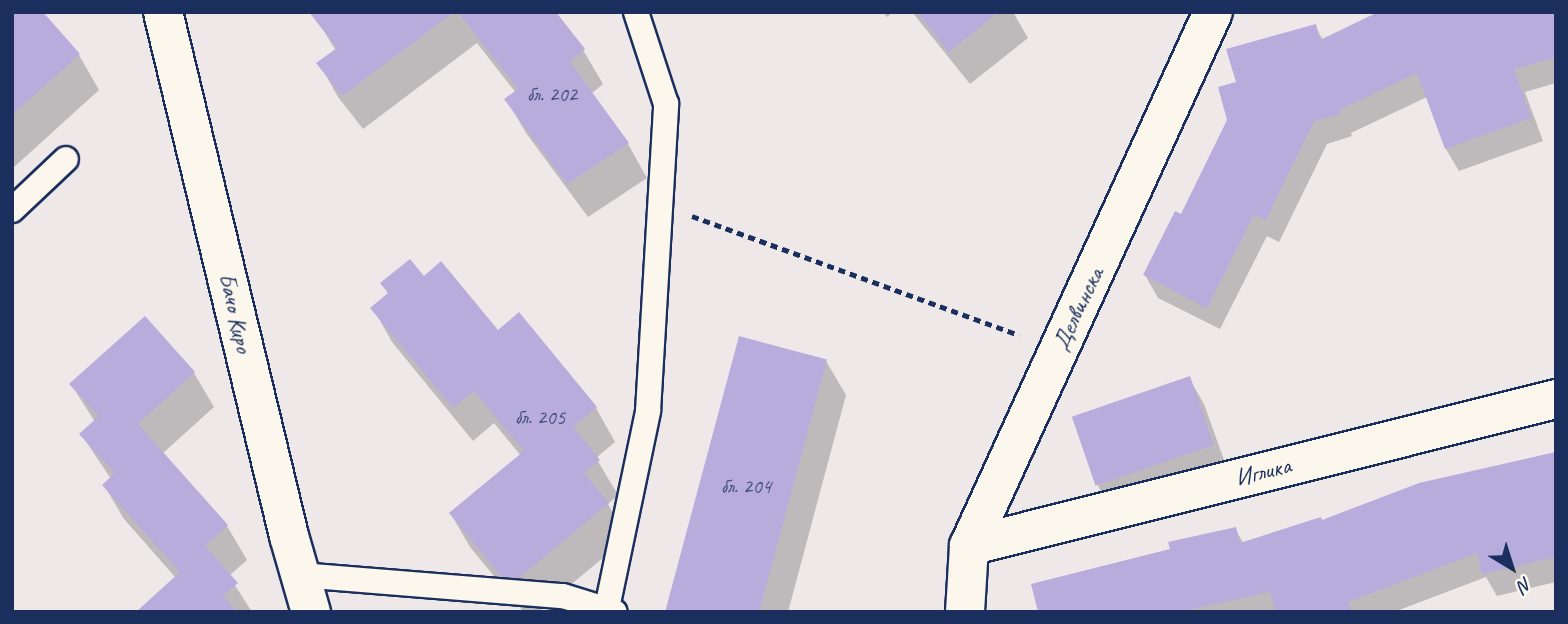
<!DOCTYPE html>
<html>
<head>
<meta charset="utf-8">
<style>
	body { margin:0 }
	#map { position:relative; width:1568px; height:624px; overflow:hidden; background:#eee8e9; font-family:Caveat,sans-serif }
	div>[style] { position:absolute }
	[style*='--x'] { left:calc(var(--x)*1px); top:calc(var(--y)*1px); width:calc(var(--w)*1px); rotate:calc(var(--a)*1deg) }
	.shadow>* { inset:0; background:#0003 }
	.building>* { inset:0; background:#b8acdd; transform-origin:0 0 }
	.path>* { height:4.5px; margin-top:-2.25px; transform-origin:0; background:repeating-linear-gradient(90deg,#1b2f5e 0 7px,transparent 0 12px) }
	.roads { filter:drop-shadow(2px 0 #1b2f5e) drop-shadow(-2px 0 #1b2f5e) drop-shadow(0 2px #1b2f5e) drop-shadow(0 -2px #1b2f5e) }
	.service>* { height:24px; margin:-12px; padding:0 12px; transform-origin:12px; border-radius:12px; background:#fbf7ec }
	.minor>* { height:38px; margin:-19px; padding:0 19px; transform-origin:19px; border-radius:19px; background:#fbf7ec }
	span { translate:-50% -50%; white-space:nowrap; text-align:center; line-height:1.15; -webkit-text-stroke:5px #fbf7ec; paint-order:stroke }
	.number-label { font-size:21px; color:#424e7e }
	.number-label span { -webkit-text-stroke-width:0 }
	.street-label { font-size:24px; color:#1b2f5e }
	.frame { position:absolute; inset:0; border:14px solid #1b2f5e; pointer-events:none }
	.north { position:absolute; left:1477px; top:533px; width:70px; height:70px; -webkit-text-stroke:5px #fbf7ec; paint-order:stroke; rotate:142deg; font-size:19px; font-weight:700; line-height:28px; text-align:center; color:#1b2f5e }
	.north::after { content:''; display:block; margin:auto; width:24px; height:32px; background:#1b2f5e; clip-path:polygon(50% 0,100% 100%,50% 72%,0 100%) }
</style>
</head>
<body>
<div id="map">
	<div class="shadow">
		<i style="clip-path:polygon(12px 12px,79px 55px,99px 90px,12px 169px)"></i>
		<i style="clip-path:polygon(335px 12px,554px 12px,583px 50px,603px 84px,591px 94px,628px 144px,647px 178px,588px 217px,526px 133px,507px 100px,516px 93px,477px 43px,363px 129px,338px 97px,319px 63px,336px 51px,319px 23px)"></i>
		<i style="clip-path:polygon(883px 12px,893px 12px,887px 17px)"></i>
		<i style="clip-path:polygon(912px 12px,1013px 12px,1028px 38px,970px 84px)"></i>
		<i style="clip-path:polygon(1556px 12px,1556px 83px,1525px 92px,1543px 141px,1459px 171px,1446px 149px,1427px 97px,1351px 133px,1352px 136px,1327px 144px,1279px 242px,1267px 236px,1220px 329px,1158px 298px,1145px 275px,1182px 217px,1229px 120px,1238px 84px,1315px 26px,1323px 40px)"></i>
		<i style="clip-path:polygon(423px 278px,596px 408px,615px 442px,596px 458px,618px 495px,608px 504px,627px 538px,539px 611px,522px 610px,470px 547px,451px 514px,521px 456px,494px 423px,473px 441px,392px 342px,373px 308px,389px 295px,382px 284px)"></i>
		<i style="clip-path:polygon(826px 361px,846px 395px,788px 612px,667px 612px)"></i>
		<i style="clip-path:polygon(194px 373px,214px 407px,162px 454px,227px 526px,247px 560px,229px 576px,252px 612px,138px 612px,176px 578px,124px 519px,104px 485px,111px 479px,81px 434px,95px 422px,71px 384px)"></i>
		<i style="clip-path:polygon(1189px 378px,1204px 404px,1228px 471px,1113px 512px,1098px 486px)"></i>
		<i style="clip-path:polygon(1556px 452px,1556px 582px,1497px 596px,1486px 577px,1394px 612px,1040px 612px,1172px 550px,1235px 529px,1244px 544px,1322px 522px,1420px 485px)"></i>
	</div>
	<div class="building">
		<i style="clip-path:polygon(12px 12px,43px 12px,80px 54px,12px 115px)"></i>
		<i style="clip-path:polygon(309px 12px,454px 12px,342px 96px,316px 63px,337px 48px)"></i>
		<i style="clip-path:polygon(458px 12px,556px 12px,585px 49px,570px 62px,629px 143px,567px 184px,504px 99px,518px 89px)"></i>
		<i style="clip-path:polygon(917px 12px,998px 12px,949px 52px)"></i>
		<i style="clip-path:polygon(1378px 12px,1556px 12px,1556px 57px,1514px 69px,1531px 118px,1445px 149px,1417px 73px,1339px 110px,1341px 114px,1314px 121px,1266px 220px,1254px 215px,1207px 308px,1143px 275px,1175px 211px,1181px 214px,1227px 120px,1218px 87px,1236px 82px,1226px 49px,1316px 24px,1320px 40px)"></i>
		<i style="clip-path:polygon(410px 259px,424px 276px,441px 261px,498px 330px,519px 312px,597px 407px,573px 427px,600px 460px,584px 473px,609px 503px,519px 578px,501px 576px,449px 513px,524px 451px,474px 391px,453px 408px,370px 308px,388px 293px,380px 283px)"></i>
		<i style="clip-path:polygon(145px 316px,195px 372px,138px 424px,228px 525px,205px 546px,238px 583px,223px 596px,237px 612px,136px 612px,180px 572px,102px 485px,115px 473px,79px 434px,99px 416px,69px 384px)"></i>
		<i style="left:739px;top:336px;width:91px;height:286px;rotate:15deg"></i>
		<i style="left:1190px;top:376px;width:73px;height:125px;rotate:71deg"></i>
		<i style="clip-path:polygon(1556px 452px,1556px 557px,1482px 574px,1477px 553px,1348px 602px,1351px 612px,1276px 612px,1270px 592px,1178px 612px,1038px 612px,1031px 584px,1170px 549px,1168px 542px,1236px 527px,1240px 543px,1321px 517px,1322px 520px,1419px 483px)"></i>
	</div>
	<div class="path">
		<i style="--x:692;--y:216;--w:348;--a:20"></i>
	</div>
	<div class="roads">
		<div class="service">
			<i style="--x:12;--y:210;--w:74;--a:-43.4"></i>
			<i style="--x:300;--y:575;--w:264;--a:4.6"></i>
			<i style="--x:563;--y:596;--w:54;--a:17.1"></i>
			<i style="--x:607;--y:608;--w:201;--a:-78.2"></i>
			<i style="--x:648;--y:411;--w:308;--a:-86.6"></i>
			<i style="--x:666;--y:104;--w:97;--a:-108.1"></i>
		</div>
		<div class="minor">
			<i style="--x:163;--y:12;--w:539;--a:76.48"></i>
			<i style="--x:289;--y:536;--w:79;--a:73.9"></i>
			<i style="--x:969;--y:546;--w:605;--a:-14.06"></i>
			<i style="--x:965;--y:612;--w:66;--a:-86.5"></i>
			<i style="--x:969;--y:546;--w:587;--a:-65.44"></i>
		</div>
	</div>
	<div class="number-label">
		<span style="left:552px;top:94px">бл. 202</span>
		<span style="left:540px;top:417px">бл. 205</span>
		<span style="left:746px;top:486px">бл. 204</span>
	</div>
	<div class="street-label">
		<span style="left:1078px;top:309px;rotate:-65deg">Делвинска</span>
		<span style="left:235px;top:313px;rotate:77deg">Бачо Киро</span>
		<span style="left:1263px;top:472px;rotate:-14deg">Иглика</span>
	</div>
	<div class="frame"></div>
	<div class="north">N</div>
</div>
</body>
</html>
